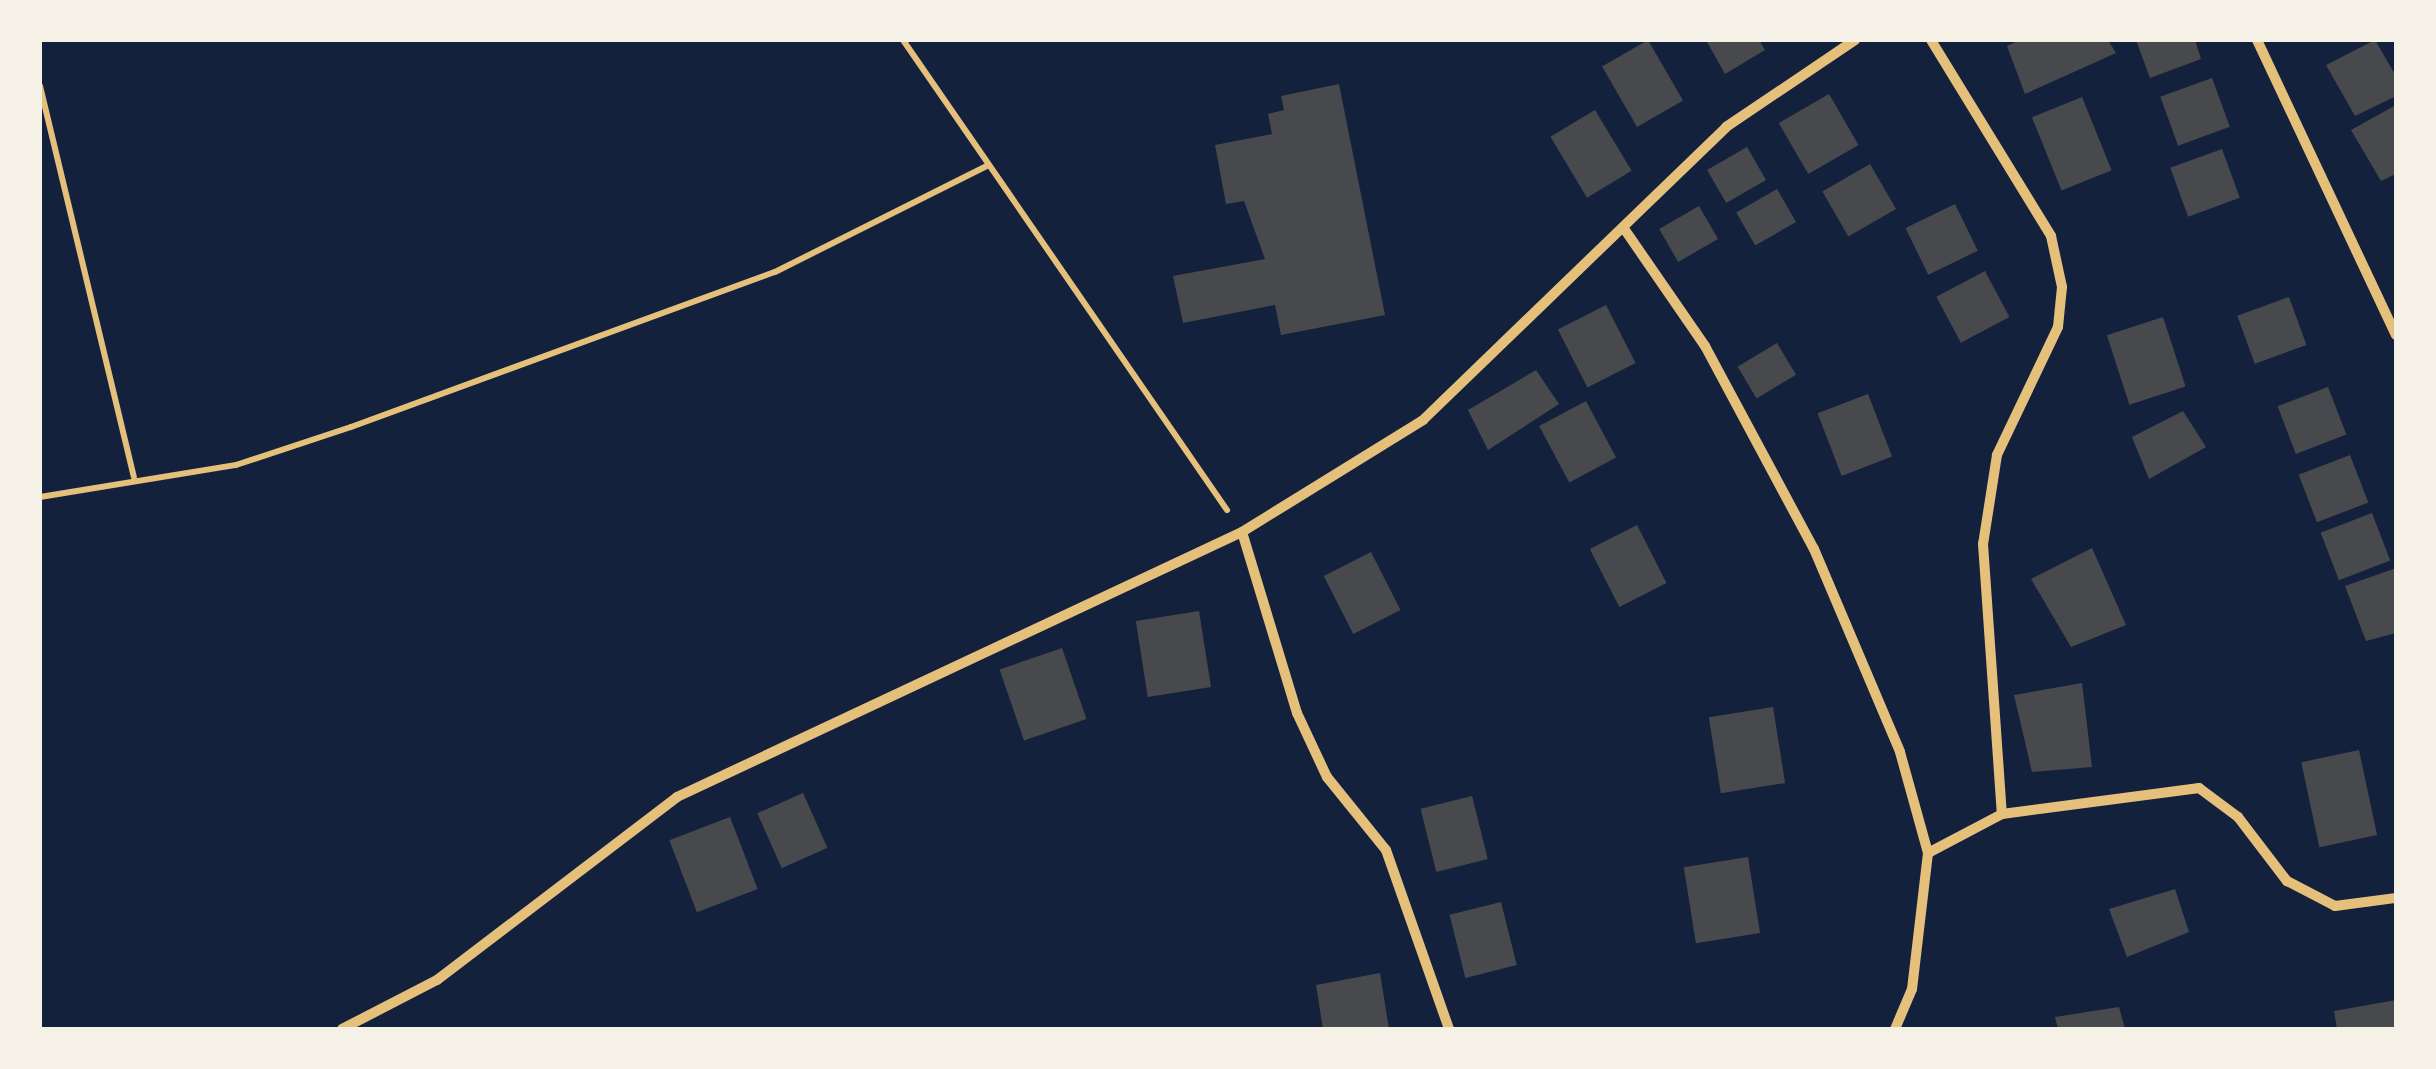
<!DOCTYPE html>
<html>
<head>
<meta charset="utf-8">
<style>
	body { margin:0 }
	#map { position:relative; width:2436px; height:1069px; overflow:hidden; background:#14213d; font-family:Signika,sans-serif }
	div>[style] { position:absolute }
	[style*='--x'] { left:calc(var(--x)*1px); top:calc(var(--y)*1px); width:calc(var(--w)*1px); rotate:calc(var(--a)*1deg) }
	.building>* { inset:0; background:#48494c; transform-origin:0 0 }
	.path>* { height:6px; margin:-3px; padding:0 3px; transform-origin:3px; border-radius:3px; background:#e5c07b }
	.minor>* { height:10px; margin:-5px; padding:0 5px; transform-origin:5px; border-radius:5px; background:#e5c07b }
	span { translate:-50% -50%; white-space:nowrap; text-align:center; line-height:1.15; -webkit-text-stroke:9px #f6f1e7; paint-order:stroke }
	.frame { position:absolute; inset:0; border:42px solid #f6f1e7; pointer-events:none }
</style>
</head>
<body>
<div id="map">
	<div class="building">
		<i style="left:1648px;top:40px;width:70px;height:53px;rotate:60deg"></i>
		<i style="clip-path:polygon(1706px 40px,1759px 40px,1765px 50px,1725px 74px)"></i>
		<i style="clip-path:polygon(2020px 40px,2108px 40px,2116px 53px,2025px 94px,2007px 46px)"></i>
		<i style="clip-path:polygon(2136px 40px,2195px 40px,2201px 59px,2150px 78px)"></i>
		<i style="clip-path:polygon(2375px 40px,2396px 76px,2396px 96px,2355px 116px,2326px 65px)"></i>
		<i style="left:2212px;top:78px;width:52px;height:55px;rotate:70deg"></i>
		<i style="clip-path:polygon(1339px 84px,1385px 315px,1281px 335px,1275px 305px,1183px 323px,1173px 276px,1265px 259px,1244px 201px,1226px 204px,1215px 145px,1272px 134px,1268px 114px,1284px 110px,1281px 96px)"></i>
		<i style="left:1829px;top:94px;width:59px;height:58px;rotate:60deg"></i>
		<i style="left:2082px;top:97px;width:79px;height:54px;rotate:68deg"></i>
		<i style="clip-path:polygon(2396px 105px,2396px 174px,2381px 181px,2351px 130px)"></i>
		<i style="left:1595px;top:110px;width:71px;height:52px;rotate:59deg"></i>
		<i style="left:1747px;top:147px;width:38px;height:46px;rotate:60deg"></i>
		<i style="left:2222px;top:149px;width:52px;height:55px;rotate:70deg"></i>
		<i style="left:1870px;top:164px;width:52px;height:55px;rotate:60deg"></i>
		<i style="left:1777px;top:189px;width:38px;height:47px;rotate:60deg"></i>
		<i style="left:1955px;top:204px;width:52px;height:55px;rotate:64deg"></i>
		<i style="left:1699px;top:206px;width:38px;height:46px;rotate:60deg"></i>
		<i style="left:1985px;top:271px;width:52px;height:55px;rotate:62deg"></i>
		<i style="left:2289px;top:297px;width:51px;height:55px;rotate:70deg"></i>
		<i style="left:1606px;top:305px;width:65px;height:54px;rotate:63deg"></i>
		<i style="left:2163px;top:317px;width:73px;height:59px;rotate:72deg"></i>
		<i style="left:1777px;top:343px;width:37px;height:46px;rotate:59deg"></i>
		<i style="clip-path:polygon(1536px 370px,1559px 404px,1488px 450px,1468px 410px)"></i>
		<i style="left:2328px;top:387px;width:51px;height:54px;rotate:69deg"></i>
		<i style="left:1868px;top:394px;width:67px;height:54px;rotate:69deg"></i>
		<i style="left:1586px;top:401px;width:64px;height:53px;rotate:62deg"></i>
		<i style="clip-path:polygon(2183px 411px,2206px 447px,2149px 479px,2132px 437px)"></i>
		<i style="left:2350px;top:455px;width:51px;height:55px;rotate:69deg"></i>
		<i style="left:2372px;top:513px;width:51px;height:55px;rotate:69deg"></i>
		<i style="left:1637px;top:525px;width:65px;height:53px;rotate:63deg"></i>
		<i style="clip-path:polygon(2092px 548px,2126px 625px,2071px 647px,2031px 579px)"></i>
		<i style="left:1371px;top:552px;width:65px;height:53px;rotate:63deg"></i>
		<i style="clip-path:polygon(2396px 568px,2396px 633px,2366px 641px,2345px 586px)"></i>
		<i style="left:1199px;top:611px;width:77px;height:64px;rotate:81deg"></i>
		<i style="left:1062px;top:648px;width:75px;height:66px;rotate:71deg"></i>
		<i style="clip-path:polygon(2082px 683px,2092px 767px,2032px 772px,2014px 695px)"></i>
		<i style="left:1773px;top:707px;width:77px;height:65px;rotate:81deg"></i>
		<i style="left:2359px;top:750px;width:87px;height:59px;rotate:78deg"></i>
		<i style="left:803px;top:793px;width:60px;height:50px;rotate:66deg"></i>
		<i style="left:1472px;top:796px;width:65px;height:53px;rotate:76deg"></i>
		<i style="left:730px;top:817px;width:77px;height:65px;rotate:69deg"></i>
		<i style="left:1748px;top:857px;width:77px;height:65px;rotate:81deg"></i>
		<i style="clip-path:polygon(2175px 889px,2189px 932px,2127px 957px,2109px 909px)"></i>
		<i style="left:1501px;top:902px;width:65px;height:53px;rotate:76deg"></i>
		<i style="clip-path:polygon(1380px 973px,1389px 1029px,1323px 1029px,1316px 985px)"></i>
		<i style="clip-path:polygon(2396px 1000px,2396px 1029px,2337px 1029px,2334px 1011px)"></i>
		<i style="clip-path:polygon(2119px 1007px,2125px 1029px,2058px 1029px,2055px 1017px)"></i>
	</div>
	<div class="path">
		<i style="--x:903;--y:40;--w:571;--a:55.42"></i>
		<i style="--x:40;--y:86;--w:402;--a:76.5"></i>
		<i style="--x:40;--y:497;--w:199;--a:-9.3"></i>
		<i style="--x:236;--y:465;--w:121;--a:-18.3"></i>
		<i style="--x:351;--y:427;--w:451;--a:-20.1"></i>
		<i style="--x:775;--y:272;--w:239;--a:-26.6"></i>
	</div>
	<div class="minor">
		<i style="--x:1931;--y:40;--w:230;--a:58.5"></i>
		<i style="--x:2051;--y:236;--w:52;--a:77.8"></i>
		<i style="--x:2062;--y:287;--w:40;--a:95.7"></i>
		<i style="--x:2058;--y:327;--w:142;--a:115.5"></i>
		<i style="--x:1997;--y:455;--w:90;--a:98.9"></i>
		<i style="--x:1983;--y:544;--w:271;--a:86"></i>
		<i style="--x:2257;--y:40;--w:326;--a:64.8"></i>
		<i style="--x:1625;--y:230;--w:141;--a:55.4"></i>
		<i style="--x:1705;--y:346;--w:230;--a:61.8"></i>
		<i style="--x:1814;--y:549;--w:220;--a:67"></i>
		<i style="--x:1900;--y:752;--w:105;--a:74.5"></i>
		<i style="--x:1928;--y:853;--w:137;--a:96.7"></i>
		<i style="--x:1912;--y:989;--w:43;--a:113"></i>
		<i style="--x:1242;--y:532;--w:189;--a:73.1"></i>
		<i style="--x:1297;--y:713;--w:71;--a:64.9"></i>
		<i style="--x:1327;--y:777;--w:94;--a:51.1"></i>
		<i style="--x:1386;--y:850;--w:190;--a:70.6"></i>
		<i style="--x:1928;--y:853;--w:84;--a:-27.8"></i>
		<i style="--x:2002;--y:814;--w:199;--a:-7.5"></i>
		<i style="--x:2199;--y:788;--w:49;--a:36.6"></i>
		<i style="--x:2238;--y:817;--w:81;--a:52.6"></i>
		<i style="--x:2287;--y:881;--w:54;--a:27.5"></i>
		<i style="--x:2335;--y:906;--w:62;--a:-7.5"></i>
		<i style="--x:342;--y:1029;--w:107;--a:-27.3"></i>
		<i style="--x:437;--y:980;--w:302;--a:-37.3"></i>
		<i style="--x:677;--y:797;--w:624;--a:-25.13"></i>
		<i style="--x:1242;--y:532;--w:213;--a:-31.7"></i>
		<i style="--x:1423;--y:420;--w:421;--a:-44"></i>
		<i style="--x:1726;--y:127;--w:156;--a:-34"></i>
	</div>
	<div class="frame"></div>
</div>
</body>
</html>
